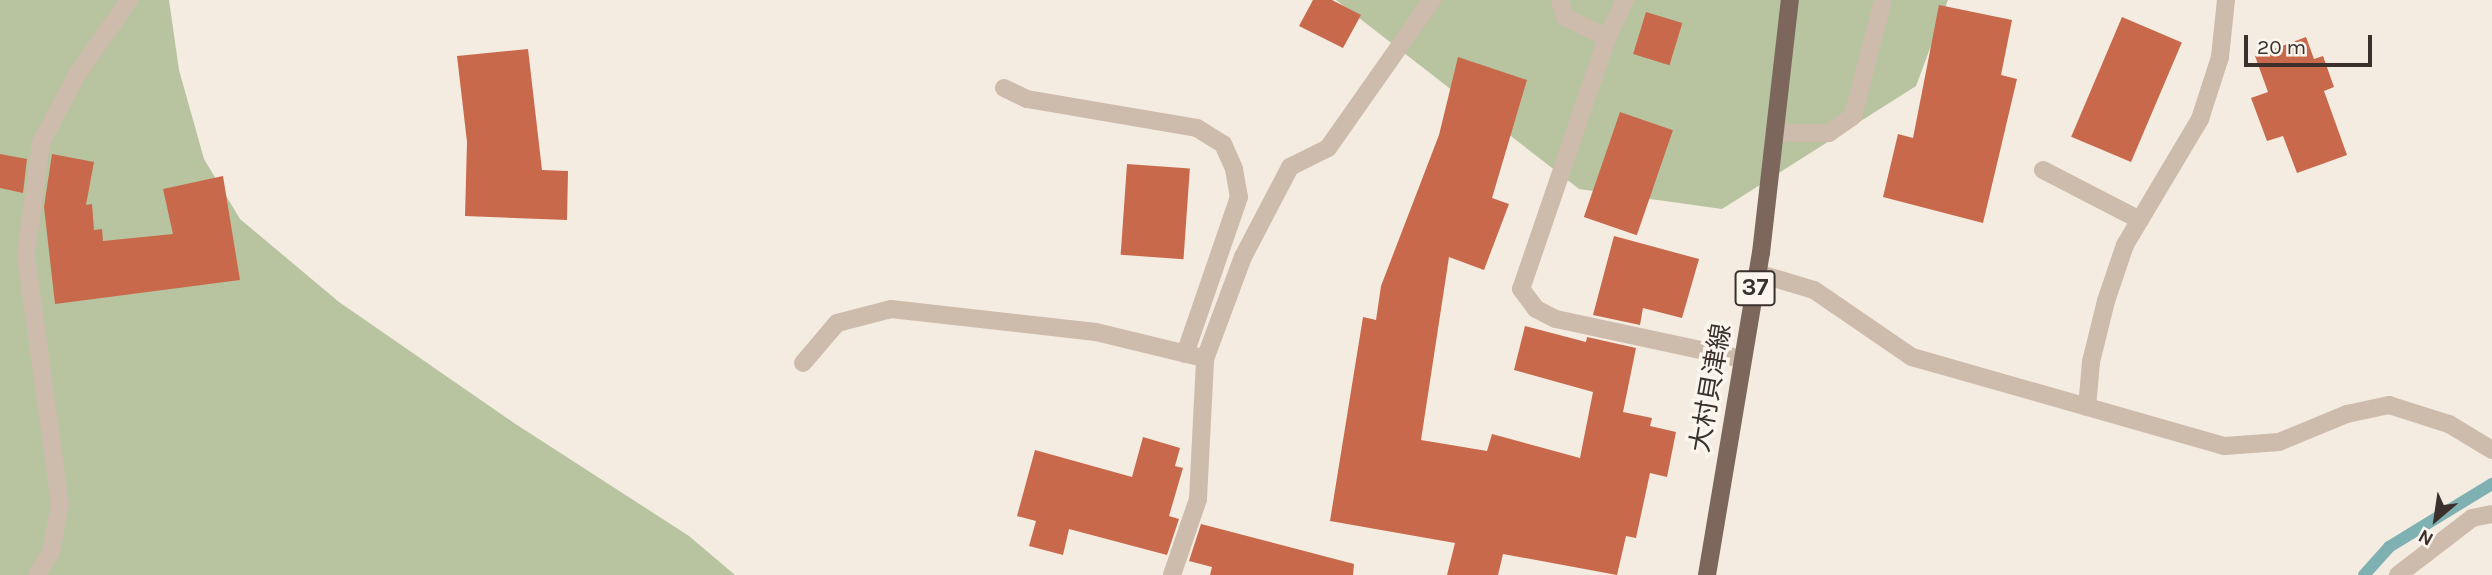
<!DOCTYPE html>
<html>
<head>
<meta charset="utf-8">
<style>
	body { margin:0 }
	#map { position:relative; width:2492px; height:575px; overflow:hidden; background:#f4ebe1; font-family:Karla,"Noto Sans JP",sans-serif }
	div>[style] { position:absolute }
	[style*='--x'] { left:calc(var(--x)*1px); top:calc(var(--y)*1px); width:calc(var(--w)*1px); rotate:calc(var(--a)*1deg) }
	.green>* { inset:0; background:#b8c4a0 }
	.stream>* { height:12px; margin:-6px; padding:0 6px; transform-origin:6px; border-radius:6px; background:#7fb0b2 }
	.building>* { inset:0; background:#c8694b; transform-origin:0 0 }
	.lane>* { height:18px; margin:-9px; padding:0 9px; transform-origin:9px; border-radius:9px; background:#cdbbac }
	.street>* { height:18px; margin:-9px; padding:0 9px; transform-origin:9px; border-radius:9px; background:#cdbbac }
	.primary>* { height:18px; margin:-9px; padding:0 9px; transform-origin:9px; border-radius:9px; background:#7d675c }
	span { translate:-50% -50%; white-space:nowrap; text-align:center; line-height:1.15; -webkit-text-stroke:7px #fbf5ee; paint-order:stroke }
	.shield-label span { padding:2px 5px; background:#fbf5ee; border:2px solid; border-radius:5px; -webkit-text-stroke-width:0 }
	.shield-label { font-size:24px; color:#3b302b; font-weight:700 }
	.street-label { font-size:26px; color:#3b302b }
	.north { position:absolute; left:2401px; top:484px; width:70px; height:70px; -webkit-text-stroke:5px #fbf5ee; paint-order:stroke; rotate:209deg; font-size:19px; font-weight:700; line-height:28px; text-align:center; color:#3b302b }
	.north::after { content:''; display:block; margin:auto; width:24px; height:32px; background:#3b302b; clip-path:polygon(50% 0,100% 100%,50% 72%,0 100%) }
	.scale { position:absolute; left:2244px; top:35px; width:128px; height:32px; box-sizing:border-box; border:4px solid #3b302b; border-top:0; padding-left:9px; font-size:21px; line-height:24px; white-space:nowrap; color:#3b302b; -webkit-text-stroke:5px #fbf5ee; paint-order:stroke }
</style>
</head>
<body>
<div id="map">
	<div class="green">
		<i style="clip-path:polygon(0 0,169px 0,179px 70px,204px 159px,240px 219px,339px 302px,514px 423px,689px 536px,735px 575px,0 575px)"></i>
		<i style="clip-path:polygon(1336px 0,1948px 0,1916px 86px,1722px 209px,1579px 189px)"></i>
	</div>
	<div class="stream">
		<i style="--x:2364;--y:575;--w:38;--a:-48"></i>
		<i style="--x:2389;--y:547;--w:121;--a:-31.5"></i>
	</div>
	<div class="building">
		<i style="clip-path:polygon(1313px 0,1332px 0,1361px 15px,1343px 48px,1299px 26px)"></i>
		<i style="clip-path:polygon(1939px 5px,2012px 20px,2001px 75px,2017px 79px,1983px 223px,1883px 197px,1898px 134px,1913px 138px)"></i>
		<i style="left:1646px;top:12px;width:38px;height:44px;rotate:17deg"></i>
		<i style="left:2122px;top:17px;width:65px;height:130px;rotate:23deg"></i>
		<i style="clip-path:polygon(2306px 37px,2314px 59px,2323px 56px,2334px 87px,2324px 91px,2347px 155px,2297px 173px,2283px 136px,2267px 141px,2251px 98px,2268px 92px,2255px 56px)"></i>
		<i style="clip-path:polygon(528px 49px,542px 170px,568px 171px,567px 220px,465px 216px,467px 142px,457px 56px)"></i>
		<i style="clip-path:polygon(1458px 57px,1527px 80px,1492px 198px,1509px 204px,1484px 270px,1449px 257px,1421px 440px,1487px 451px,1492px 434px,1580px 458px,1593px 392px,1514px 370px,1525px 326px,1586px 342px,1587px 337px,1636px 348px,1623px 412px,1652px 418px,1650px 426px,1676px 432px,1667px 477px,1650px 473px,1636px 538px,1626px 536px,1617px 575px,1503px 554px,1498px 575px,1447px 575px,1455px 543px,1330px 521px,1363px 317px,1376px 320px,1381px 286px,1439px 135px)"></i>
		<i style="left:1620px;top:112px;width:56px;height:111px;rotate:19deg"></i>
		<i style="clip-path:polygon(0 154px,27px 159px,23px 193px,0 188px)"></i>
		<i style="clip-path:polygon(52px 154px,94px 162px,86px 205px,92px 204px,94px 230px,102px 229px,103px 241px,173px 234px,163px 189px,223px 176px,240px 280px,55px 304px,44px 207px)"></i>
		<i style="left:1127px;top:164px;width:63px;height:91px;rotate:4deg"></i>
		<i style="clip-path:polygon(1614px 236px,1699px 259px,1682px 318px,1643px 308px,1640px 325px,1593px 315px)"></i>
		<i style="clip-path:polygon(1143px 437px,1180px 448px,1175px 466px,1183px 468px,1169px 516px,1179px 519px,1167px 555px,1069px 529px,1063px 555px,1029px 546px,1036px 521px,1017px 516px,1035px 450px,1132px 477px)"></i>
		<i style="clip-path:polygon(1201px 524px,1354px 564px,1353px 575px,1210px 575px,1212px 567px,1189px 561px)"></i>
	</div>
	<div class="lane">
		<i style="--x:1560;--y:0;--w:18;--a:74"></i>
		<i style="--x:1565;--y:17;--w:47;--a:26.6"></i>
		<i style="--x:1004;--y:88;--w:25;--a:26"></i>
		<i style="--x:1027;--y:99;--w:172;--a:9.7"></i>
		<i style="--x:1197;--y:128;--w:31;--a:32"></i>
		<i style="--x:1223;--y:144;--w:27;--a:66"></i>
		<i style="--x:1234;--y:169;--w:28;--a:80"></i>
		<i style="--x:1239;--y:197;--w:166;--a:109"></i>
		<i style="--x:2043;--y:170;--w:109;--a:27.3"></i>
		<i style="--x:1757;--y:273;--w:59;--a:16.6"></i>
		<i style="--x:1814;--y:290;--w:119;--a:34.4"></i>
		<i style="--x:1912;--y:357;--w:325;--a:15.9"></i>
		<i style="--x:2225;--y:446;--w:54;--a:-4.2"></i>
		<i style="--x:2279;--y:442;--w:74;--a:-22.4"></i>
		<i style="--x:2347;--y:414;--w:43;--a:-12.1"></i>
		<i style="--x:2389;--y:405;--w:63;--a:17.6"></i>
		<i style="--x:2449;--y:424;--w:50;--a:31.2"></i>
		<i style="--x:803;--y:363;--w:52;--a:-49.6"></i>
		<i style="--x:837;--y:323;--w:56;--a:-14.5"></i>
		<i style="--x:891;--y:309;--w:206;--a:6.4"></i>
		<i style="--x:1096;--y:332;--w:102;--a:13.6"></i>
		<i style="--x:2087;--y:407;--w:45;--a:-84.9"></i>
		<i style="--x:2091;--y:362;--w:63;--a:-76.2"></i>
		<i style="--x:2106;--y:301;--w:59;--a:-71.3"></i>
		<i style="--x:2125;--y:245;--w:147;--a:-59.2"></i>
		<i style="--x:2200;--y:119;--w:65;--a:-72.1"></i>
		<i style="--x:2220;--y:57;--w:57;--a:-84"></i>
		<i style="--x:37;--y:575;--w:27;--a:-59"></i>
		<i style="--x:51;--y:552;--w:49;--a:-79.4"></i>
		<i style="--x:60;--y:504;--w:251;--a:-97.8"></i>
		<i style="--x:26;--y:255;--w:113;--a:-82.4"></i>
		<i style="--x:41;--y:143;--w:76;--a:-62.4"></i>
		<i style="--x:76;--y:76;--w:93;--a:-55.1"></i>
		<i style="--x:1172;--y:575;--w:80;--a:-71.1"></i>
		<i style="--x:1198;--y:499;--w:140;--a:-87.1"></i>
		<i style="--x:1205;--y:359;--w:109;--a:-69.6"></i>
		<i style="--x:1243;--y:257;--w:102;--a:-62.4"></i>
		<i style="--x:1290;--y:167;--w:42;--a:-26.6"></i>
		<i style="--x:1328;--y:148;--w:181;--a:-54.9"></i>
		<i style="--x:2398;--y:575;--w:93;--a:-37.6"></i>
		<i style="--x:2472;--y:518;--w:20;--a:-11"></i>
	</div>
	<div class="street">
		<i style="--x:1625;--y:0;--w:42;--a:115.3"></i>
		<i style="--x:1607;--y:38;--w:265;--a:108.9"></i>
		<i style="--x:1521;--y:289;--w:25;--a:53"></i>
		<i style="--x:1536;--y:309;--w:22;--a:27"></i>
		<i style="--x:1556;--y:319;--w:190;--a:12.1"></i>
		<i style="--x:1776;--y:133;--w:53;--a:0"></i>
		<i style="--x:1829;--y:133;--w:29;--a:-35"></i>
		<i style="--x:1853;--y:116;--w:120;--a:-75.5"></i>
	</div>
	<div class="primary">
		<i style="--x:1707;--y:575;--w:326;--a:-80.5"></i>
		<i style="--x:1761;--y:253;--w:255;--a:-83.5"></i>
	</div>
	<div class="shield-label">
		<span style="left:1755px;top:288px">37</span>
	</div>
	<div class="street-label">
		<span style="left:1711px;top:388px;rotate:-80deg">大村貝津線</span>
	</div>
	<div class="north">N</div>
	<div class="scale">20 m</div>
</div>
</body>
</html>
